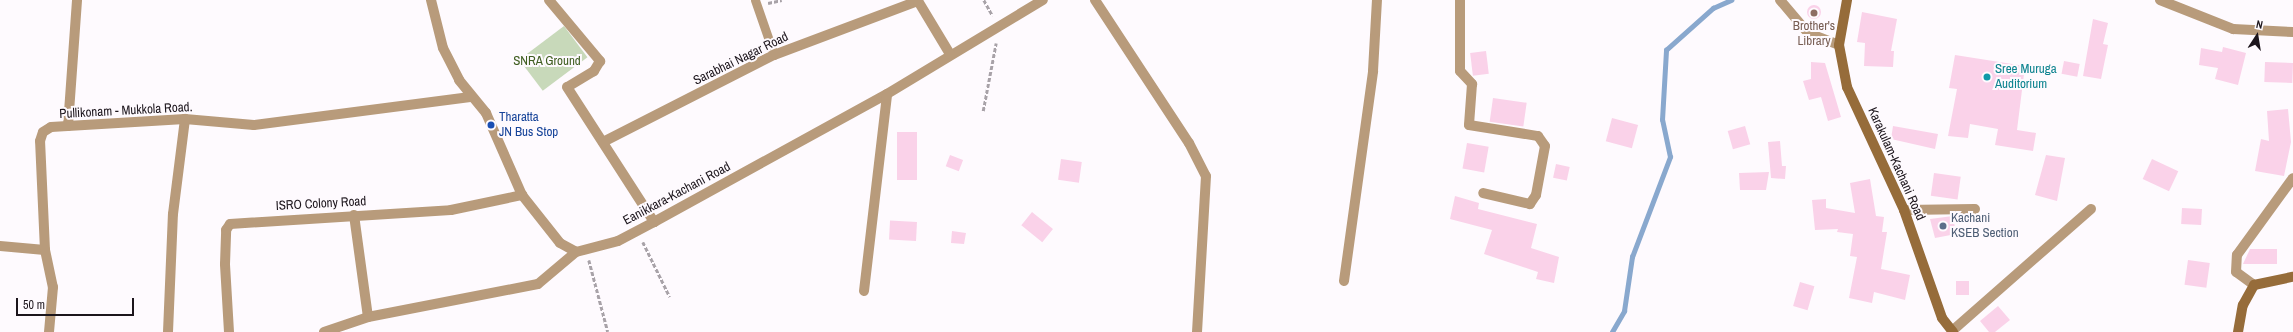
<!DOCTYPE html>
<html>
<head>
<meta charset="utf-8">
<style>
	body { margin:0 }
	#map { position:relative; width:2293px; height:332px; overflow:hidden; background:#fefafe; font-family:"Archivo Narrow",sans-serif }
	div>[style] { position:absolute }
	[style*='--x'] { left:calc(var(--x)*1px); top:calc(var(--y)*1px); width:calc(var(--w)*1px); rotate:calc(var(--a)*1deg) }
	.green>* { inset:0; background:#c8d9ba; transform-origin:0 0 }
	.stream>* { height:4.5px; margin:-2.25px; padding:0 2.25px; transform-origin:2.25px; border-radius:2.25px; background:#89a8ce }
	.building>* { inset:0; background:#fad2e9; transform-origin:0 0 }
	.round { border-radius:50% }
	.path>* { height:2.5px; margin-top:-1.25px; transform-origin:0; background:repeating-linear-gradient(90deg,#a8a2a8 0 4px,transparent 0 6px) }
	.service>* { height:9px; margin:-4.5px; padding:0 4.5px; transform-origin:4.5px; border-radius:4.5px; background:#b89b7b }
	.minor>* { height:10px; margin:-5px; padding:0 5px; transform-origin:5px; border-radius:5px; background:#b89b7b }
	.secondary>* { height:10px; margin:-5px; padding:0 5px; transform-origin:5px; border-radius:5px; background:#966c3a }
	.dots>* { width:11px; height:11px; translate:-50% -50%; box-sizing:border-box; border:2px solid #fefafe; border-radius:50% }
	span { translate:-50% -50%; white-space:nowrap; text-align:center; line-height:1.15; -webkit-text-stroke:4px #fefafe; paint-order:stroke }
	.education-label { font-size:13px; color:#785e54 }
	.street-label { font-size:13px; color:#1c151c }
	.park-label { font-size:13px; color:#405e21 }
	.culture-label { font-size:13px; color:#0d838f }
	.left { translate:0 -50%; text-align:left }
	.transit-label { font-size:13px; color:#164399 }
	.service-label { font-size:13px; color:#4e5e75 }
	.north { position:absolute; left:2237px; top:16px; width:40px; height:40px; -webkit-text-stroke:3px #fefafe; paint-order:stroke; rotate:12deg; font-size:11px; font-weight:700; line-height:16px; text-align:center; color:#1c151c }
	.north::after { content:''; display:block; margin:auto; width:14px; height:18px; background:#1c151c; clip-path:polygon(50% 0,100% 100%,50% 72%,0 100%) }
	.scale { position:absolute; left:16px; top:298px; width:118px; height:18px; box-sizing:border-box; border:2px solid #1c151c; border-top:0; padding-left:5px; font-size:12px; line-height:14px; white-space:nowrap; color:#1c151c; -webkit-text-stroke:3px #fefafe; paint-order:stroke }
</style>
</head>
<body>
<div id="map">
	<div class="green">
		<i style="left:564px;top:26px;width:39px;height:56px;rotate:53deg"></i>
	</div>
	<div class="stream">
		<i style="--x:1612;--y:332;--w:24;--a:-60"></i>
		<i style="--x:1624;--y:311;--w:55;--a:-81.6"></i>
		<i style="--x:1632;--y:257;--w:107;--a:-69.2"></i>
		<i style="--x:1670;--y:157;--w:38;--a:-102"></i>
		<i style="--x:1662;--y:120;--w:70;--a:-86.7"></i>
		<i style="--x:1666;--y:50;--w:63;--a:-41.8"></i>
		<i style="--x:1713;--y:8;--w:20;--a:-24"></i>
	</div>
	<div class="building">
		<i class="round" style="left:1807px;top:5px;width:14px;height:14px"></i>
		<i style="clip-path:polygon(1862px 12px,1897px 19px,1891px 51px,1894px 51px,1893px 67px,1864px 66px,1865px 43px,1857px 42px)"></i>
		<i style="clip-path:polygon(2093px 19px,2108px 23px,2103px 44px,2108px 45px,2101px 79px,2083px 76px)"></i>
		<i style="clip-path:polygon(2223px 47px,2246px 53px,2238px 85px,2215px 79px,2218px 68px,2199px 65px,2201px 48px,2222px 52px)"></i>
		<i style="left:1486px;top:51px;width:23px;height:16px;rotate:83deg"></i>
		<i style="clip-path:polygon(1955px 55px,2025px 66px,2017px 130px,2036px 133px,2033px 151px,1995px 145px,1998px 129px,1970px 124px,1968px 138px,1948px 136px,1957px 89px,1949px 88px)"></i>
		<i style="left:2064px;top:61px;width:16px;height:13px;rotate:11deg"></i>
		<i style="clip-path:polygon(1811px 62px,1825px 63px,1841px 117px,1828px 121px,1821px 97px,1809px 100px,1803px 81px,1811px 79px)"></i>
		<i style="left:2265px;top:62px;width:28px;height:20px;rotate:2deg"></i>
		<i style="left:1493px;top:98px;width:34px;height:24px;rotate:8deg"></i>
		<i style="clip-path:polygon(2288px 109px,2291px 142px,2284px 176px,2255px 171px,2261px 139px,2269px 141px,2267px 111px)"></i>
		<i style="left:1612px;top:118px;width:27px;height:24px;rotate:15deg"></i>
		<i style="left:1745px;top:126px;width:19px;height:18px;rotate:74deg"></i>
		<i style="clip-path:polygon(1893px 126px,1938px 134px,1935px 149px,1891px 139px)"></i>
		<i style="left:897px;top:132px;width:20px;height:48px"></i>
		<i style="clip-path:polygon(1780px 141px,1782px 166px,1786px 166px,1785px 179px,1771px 178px,1768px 142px)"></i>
		<i style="left:1467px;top:143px;width:22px;height:26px;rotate:10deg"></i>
		<i style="left:950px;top:155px;width:14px;height:12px;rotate:21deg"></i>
		<i style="clip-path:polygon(2046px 155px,2065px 158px,2057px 201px,2035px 195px)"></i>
		<i style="left:1061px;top:159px;width:21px;height:21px;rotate:8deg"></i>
		<i style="left:2152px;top:159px;width:29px;height:22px;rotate:25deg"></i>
		<i style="left:1556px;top:164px;width:14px;height:14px;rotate:12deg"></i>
		<i style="clip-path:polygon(1769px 172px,1766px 190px,1740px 190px,1739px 173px)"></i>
		<i style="left:1934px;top:173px;width:27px;height:23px;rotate:8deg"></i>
		<i style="clip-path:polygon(1870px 179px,1876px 216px,1884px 217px,1882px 232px,1887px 232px,1881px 269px,1910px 275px,1905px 300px,1874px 292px,1872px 303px,1849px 298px,1857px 257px,1850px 256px,1853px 234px,1837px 232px,1838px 229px,1815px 230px,1812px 200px,1826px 199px,1826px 208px,1855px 213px,1850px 183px)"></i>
		<i style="clip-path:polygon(1455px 196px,1479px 203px,1478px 209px,1537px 224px,1531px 248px,1559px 257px,1554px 283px,1536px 279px,1538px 272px,1484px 254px,1492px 230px,1450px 219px)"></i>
		<i style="left:2182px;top:208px;width:20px;height:16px;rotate:3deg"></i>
		<i style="left:1032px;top:212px;width:27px;height:17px;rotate:39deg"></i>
		<i style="clip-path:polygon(1953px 216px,1956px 234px,1935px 238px,1930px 219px)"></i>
		<i style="left:917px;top:222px;width:19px;height:27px;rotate:93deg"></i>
		<i style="clip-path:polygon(952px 231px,966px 233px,964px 244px,951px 243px)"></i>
		<i style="clip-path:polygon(2250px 249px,2277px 249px,2277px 264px,2243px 264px)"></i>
		<i style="left:2188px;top:260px;width:22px;height:25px;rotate:8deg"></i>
		<i style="left:1956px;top:281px;width:13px;height:14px"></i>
		<i style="left:1800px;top:282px;width:15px;height:25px;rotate:16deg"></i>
		<i style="clip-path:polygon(1998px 306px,2010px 320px,1995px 332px,1989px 332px,1980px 321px)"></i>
	</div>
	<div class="path">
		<i style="--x:984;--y:0;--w:18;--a:61"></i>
		<i style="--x:768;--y:3;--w:14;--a:-12"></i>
		<i style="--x:983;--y:111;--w:69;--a:-79.2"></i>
		<i style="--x:643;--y:242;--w:61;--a:63.9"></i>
		<i style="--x:589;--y:260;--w:74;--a:75.2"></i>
	</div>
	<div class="service">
		<i style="--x:755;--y:0;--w:58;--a:70.9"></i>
	</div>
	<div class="minor">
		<i style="--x:431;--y:0;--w:49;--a:76"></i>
		<i style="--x:443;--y:48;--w:36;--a:63"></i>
		<i style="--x:459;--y:80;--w:43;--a:50.7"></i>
		<i style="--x:486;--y:113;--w:90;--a:66.3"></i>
		<i style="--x:522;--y:195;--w:61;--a:51.6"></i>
		<i style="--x:560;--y:243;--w:18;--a:29"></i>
		<i style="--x:576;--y:252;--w:43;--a:-14.7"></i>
		<i style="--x:618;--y:241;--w:41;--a:-27.8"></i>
		<i style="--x:654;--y:222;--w:266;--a:-28.8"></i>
		<i style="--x:887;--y:94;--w:182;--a:-31.1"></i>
		<i style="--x:549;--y:0;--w:80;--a:50.1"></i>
		<i style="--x:600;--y:61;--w:12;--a:121"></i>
		<i style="--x:594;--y:71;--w:31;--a:149"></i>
		<i style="--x:567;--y:87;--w:161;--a:57.2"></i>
		<i style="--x:1095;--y:0;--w:171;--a:56.7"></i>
		<i style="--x:1189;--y:143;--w:37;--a:63"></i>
		<i style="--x:1206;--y:176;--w:156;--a:93.3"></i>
		<i style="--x:1460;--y:0;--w:71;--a:90"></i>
		<i style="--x:1460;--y:71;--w:18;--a:47"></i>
		<i style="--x:1472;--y:84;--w:41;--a:94.2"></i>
		<i style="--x:1469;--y:125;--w:70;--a:9.1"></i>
		<i style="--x:1538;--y:136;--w:12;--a:55"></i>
		<i style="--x:1545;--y:146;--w:50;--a:100.4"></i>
		<i style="--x:1536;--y:195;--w:11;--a:124"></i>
		<i style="--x:1530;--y:204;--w:48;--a:-166.8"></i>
		<i style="--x:1780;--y:0;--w:43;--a:49.7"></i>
		<i style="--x:1808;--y:33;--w:33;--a:21"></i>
		<i style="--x:2160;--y:0;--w:79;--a:21.7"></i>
		<i style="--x:2233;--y:29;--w:60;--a:2.9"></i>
		<i style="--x:68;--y:126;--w:126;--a:-85.9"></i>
		<i style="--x:603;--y:142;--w:192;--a:-27"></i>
		<i style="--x:774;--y:55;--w:154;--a:-20.6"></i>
		<i style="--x:918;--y:1;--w:62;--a:58.9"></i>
		<i style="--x:1904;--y:210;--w:71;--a:-0.8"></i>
		<i style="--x:354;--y:215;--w:103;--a:82.2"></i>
		<i style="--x:0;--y:246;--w:45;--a:5.1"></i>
		<i style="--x:45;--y:250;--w:109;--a:-92.6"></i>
		<i style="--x:40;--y:141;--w:9;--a:-72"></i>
		<i style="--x:43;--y:132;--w:9;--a:-32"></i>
		<i style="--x:51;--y:127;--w:134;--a:-3.4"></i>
		<i style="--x:185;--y:119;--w:69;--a:5"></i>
		<i style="--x:254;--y:125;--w:218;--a:-7.4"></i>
		<i style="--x:45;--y:250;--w:38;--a:78"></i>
		<i style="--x:53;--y:287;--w:45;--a:95.1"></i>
		<i style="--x:1344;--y:281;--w:212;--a:-82.1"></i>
		<i style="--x:1373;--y:71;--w:71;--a:-86.8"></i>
		<i style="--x:2254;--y:285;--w:22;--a:-144"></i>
		<i style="--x:2236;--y:272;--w:17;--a:-87"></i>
		<i style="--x:2237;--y:255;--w:95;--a:-54"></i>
		<i style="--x:864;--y:291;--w:198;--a:-83.3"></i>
		<i style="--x:1952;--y:331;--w:185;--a:-41.3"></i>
		<i style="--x:168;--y:332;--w:118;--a:-87.6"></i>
		<i style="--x:173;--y:214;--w:96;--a:-82.8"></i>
		<i style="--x:229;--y:332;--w:68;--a:-93.4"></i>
		<i style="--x:225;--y:264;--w:34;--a:-88"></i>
		<i style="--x:226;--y:230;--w:7;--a:-56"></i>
		<i style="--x:230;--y:224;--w:221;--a:-3.6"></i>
		<i style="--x:451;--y:210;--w:73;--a:-11.9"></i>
		<i style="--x:324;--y:332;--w:46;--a:-18.8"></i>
		<i style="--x:368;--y:317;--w:173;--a:-11"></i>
		<i style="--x:538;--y:284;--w:50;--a:-40.1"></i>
	</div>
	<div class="secondary">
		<i style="--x:1847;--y:0;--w:46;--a:100.1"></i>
		<i style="--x:1839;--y:45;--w:43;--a:79.2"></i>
		<i style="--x:1847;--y:87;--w:136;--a:65.1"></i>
		<i style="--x:1904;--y:210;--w:114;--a:70.6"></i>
		<i style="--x:1942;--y:318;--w:18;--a:52"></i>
		<i style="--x:2238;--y:332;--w:27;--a:-80"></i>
		<i style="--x:2243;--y:305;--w:23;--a:-61"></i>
		<i style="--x:2254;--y:285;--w:40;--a:-12"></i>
	</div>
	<div class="dots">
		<i style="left:1814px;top:13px;background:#8d6e63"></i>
		<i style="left:1987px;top:77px;background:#0f9aa8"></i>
		<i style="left:491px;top:125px;background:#1a4fb4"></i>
		<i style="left:1943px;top:226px;background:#5c6f8a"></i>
	</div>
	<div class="education-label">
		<span style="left:1814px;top:34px">Brother's<br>Library</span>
	</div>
	<div class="street-label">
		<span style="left:741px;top:59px;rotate:-26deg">Sarabhai Nagar Road</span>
		<span style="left:126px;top:111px;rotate:-3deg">Pullikonam - Mukkola Road.</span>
		<span style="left:1896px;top:164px;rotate:66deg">Karakulam-Kachani Road</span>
		<span style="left:677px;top:194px;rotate:-28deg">Eanikkara-Kachani Road</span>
		<span style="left:321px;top:204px;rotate:-3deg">ISRO Colony Road</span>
	</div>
	<div class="park-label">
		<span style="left:547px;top:61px">SNRA Ground</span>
	</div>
	<div class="culture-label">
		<span class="left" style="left:1995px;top:77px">Sree Muruga<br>Auditorium</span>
	</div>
	<div class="transit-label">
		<span class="left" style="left:499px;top:125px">Tharatta<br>JN Bus Stop</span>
	</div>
	<div class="service-label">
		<span class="left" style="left:1951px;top:226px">Kachani<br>KSEB Section</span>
	</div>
	<div class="north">N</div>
	<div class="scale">50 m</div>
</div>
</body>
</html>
